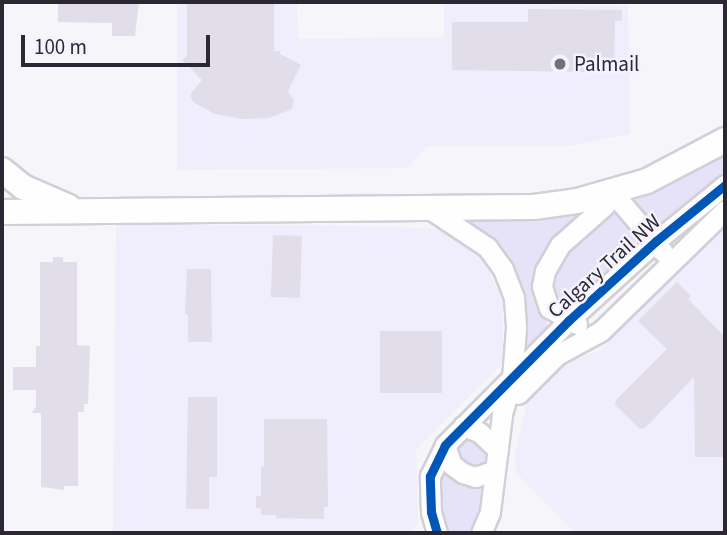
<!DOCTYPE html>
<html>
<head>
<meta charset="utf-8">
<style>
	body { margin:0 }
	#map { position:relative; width:727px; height:535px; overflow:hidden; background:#f5f5fa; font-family:"Source Sans 3",sans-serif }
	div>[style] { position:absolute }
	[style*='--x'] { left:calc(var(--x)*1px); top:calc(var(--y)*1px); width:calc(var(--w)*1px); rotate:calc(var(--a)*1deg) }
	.built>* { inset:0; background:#f0edfc }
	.green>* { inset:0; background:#e6e2f8 }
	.building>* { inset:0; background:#e1deea; transform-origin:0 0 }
	.roads { filter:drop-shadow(2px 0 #d1cfd7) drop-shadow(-2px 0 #d1cfd7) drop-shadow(0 2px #d1cfd7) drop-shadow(0 -2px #d1cfd7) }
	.minor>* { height:19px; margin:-9.5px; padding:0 9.5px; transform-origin:9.5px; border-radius:9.5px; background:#fefefe }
	.major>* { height:24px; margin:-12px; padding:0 12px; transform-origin:12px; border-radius:12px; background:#fefefe }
	.cycleway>* { height:9px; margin:-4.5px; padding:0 4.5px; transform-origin:4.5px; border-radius:4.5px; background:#0057b8 }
	.dots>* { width:19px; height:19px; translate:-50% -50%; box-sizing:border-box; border:4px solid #f4f2fd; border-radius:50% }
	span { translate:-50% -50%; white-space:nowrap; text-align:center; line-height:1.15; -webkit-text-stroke:5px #f4f2fd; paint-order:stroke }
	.poi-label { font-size:21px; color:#2b2833 }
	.left { translate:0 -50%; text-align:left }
	.street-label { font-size:21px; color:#2b2833 }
	.frame { position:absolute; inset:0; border:4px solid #2b2833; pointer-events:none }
	.scale { position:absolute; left:21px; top:35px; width:189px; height:32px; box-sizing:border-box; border:4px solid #2b2833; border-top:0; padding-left:9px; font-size:21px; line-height:24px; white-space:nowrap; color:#2b2833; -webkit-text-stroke:5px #f4f2fd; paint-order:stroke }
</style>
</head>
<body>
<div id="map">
	<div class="built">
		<i style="clip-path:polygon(177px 2px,297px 2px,298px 39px,444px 37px,444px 3px,628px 6px,630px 134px,568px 146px,427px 146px,407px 168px,177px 170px)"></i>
		<i style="clip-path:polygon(725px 221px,725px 533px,575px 533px,516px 473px,515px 453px,527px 403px,564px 363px,601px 350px)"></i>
		<i style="clip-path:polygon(116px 225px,371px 226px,442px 229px,483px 260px,503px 302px,503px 363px,416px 449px,418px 525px,410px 533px,113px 533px)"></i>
	</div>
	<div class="green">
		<i style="clip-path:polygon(725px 145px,725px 178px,662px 224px,648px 223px,630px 199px,646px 193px)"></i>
		<i style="clip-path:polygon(581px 211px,551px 241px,538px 260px,534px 290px,548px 326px,523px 350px,495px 244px,466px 220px)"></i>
		<i style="clip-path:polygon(610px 211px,618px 211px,640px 238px,574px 302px,566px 305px,555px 302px,548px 288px,553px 262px)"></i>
		<i style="clip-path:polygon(467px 434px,489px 452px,488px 462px,481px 467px,462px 466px,451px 447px)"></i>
		<i style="clip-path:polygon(440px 468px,483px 480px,487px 487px,474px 533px,440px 533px,436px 470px)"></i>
	</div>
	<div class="building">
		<i style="clip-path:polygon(58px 2px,139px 2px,135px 36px,112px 36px,112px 23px,58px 22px)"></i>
		<i style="clip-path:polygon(187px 2px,274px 2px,274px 51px,280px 51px,280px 54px,301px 65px,288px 91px,294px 100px,292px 109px,269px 118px,243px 119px,215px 114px,194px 103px,190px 95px,202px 80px,182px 60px,187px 56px)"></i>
		<i style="clip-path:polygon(528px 9px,622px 10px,622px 21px,615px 21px,614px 68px,594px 68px,592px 72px,452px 70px,452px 22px,528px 22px)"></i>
		<i style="left:273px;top:235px;width:29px;height:62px;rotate:2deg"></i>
		<i style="clip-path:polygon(53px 257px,63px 257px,63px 262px,77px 262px,77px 345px,90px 346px,88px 404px,84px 404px,84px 412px,78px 412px,78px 486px,64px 486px,64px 490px,41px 487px,41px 413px,32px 413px,36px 406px,36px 390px,13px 390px,13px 367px,36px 367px,36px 346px,40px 346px,40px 262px,53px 262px)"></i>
		<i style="clip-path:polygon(187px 269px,211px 269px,212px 342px,188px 342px,188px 314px,185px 314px)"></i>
		<i style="clip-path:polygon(677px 282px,691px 296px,688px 299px,725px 337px,725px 457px,695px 457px,694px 377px,645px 428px,640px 429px,615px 405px,616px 400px,667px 349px,638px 321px)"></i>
		<i style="left:380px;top:331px;width:62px;height:62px"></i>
		<i style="clip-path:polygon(188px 397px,217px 397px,217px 477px,209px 477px,209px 509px,186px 509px)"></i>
		<i style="clip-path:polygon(264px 419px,327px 419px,328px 507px,324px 507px,324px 519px,276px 518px,276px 515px,261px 515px,261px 508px,256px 508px,256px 496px,261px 496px,261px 466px,264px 466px)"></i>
	</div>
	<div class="roads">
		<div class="minor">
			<i style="--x:430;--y:209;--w:69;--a:33.7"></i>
			<i style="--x:487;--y:247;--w:27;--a:54"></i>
			<i style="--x:503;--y:269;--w:31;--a:69"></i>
			<i style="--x:514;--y:298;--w:30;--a:86"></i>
			<i style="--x:516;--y:328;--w:51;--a:94.5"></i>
			<i style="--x:512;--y:379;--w:37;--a:106"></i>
			<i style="--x:502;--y:415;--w:98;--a:97.1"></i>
			<i style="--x:490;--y:512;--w:23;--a:113"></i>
			<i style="--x:577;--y:324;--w:32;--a:-150"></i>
			<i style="--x:549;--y:308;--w:23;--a:-108"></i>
			<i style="--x:542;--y:286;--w:15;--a:-79"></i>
			<i style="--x:545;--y:271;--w:30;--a:-60"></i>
			<i style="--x:560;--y:245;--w:59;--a:-41.6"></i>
			<i style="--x:604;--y:206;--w:16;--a:-55"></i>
			<i style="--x:613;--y:193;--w:77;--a:49.7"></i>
			<i style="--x:518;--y:394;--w:55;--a:-45"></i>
			<i style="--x:557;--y:355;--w:50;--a:-28.6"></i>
			<i style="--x:601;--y:331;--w:173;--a:-44.3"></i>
			<i style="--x:463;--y:426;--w:17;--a:21"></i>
			<i style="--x:479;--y:432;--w:26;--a:43"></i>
			<i style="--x:445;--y:445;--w:21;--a:71"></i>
			<i style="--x:452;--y:465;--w:14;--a:36"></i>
			<i style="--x:463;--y:473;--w:13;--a:18"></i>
			<i style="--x:475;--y:477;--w:21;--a:-19"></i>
			<i style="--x:437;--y:533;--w:22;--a:-106"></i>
			<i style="--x:431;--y:512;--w:36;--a:-92"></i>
			<i style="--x:430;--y:476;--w:34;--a:-64"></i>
			<i style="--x:445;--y:445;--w:175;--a:-45.2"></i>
			<i style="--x:568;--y:321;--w:119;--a:-42.3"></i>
			<i style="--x:656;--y:241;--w:89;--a:-39.1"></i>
		</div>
		<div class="major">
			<i style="--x:2;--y:170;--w:27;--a:39"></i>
			<i style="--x:23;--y:187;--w:50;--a:23.5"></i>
			<i style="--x:2;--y:212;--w:532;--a:-0.54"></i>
			<i style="--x:534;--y:207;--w:43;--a:-7.9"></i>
			<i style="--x:577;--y:201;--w:73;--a:-15.9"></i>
			<i style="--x:647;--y:181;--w:88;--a:-27.7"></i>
		</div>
	</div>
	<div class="cycleway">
		<i style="--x:437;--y:533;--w:22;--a:-106"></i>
		<i style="--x:431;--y:512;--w:36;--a:-92"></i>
		<i style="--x:430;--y:476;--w:34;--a:-64"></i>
		<i style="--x:445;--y:445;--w:175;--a:-45.2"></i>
		<i style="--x:568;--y:321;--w:119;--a:-42.3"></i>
		<i style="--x:656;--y:241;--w:89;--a:-39.1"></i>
	</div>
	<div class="dots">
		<i style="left:560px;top:64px;background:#727079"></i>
	</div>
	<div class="poi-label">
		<span class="left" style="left:574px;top:64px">Palmail</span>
	</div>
	<div class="street-label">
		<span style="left:604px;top:266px;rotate:-42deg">Calgary Trail NW</span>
	</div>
	<div class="frame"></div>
	<div class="scale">100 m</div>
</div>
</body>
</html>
